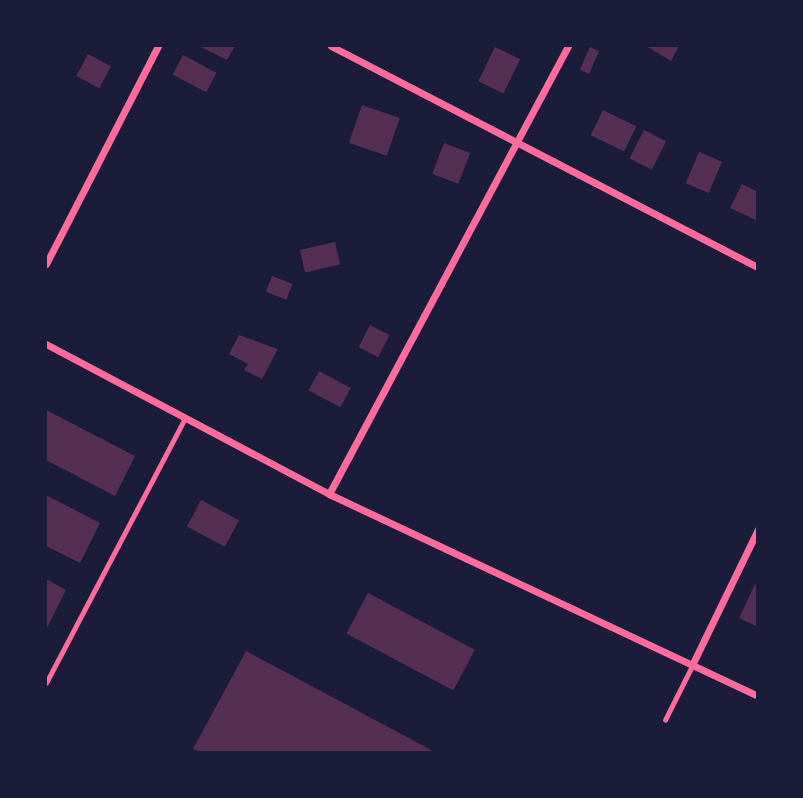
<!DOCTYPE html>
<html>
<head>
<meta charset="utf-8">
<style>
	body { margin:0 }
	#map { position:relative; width:803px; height:798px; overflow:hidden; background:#1b1b3a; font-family:"Noto Sans",sans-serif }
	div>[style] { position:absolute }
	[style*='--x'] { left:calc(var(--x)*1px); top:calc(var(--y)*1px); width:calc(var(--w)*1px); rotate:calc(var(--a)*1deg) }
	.building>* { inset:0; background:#542f53; transform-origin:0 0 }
	.service>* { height:4.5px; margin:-2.25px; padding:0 2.25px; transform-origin:2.25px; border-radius:2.25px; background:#ff6b9d }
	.minor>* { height:7px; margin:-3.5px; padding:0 3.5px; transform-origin:3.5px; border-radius:3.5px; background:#ff6b9d }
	span { translate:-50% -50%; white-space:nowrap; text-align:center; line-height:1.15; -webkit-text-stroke:5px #1b1b3a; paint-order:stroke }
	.frame { position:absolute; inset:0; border:47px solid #1b1b3a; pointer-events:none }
</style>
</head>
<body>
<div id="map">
	<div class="building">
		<i style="clip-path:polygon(199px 46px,235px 46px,227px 60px)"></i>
		<i style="clip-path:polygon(646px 46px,679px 46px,671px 61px)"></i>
		<i style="left:495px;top:47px;width:28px;height:38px;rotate:26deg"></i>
		<i style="left:590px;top:47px;width:10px;height:25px;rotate:24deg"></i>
		<i style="left:88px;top:54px;width:26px;height:25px;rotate:28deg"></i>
		<i style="left:183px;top:55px;width:38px;height:22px;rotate:28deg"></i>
		<i style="left:362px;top:105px;width:40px;height:40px;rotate:19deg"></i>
		<i style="left:603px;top:110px;width:37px;height:28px;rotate:26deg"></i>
		<i style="left:644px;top:130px;width:25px;height:32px;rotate:27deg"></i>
		<i style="left:444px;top:143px;width:28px;height:33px;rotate:21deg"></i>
		<i style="left:699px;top:152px;width:25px;height:34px;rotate:23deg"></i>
		<i style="clip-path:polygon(742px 184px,758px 192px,758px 221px,730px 208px)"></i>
		<i style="left:335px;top:242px;width:23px;height:36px;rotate:77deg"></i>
		<i style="left:272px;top:276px;width:22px;height:17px;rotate:21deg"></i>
		<i style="left:370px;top:325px;width:22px;height:25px;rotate:27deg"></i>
		<i style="clip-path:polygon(239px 335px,278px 349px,262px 379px,244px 370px,248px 364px,229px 354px)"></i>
		<i style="left:319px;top:371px;width:36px;height:22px;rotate:28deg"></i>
		<i style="clip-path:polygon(46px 410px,135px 456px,115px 496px,46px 460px)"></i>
		<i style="clip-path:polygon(46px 495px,100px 523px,80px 563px,46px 546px)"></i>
		<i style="left:201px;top:500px;width:43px;height:30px;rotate:28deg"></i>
		<i style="clip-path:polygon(46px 579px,66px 590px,46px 630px)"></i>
		<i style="clip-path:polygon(755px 584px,758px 585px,758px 627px,739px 618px)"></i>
		<i style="left:368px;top:593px;width:121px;height:46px;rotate:28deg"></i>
		<i style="clip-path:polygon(246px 651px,435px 752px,200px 752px,193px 749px)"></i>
	</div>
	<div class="service">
		<i style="--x:46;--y:683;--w:299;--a:-62.3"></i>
		<i style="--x:665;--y:720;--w:63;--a:-63.4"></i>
	</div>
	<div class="minor">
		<i style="--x:331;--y:46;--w:481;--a:27.4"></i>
		<i style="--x:46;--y:264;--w:245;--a:-62.8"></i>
		<i style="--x:46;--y:344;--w:320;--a:27.9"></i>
		<i style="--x:329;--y:494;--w:474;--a:25.2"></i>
		<i style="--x:329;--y:494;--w:508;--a:-61.92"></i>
		<i style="--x:693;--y:663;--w:149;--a:-64.1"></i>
	</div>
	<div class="frame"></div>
</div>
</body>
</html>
